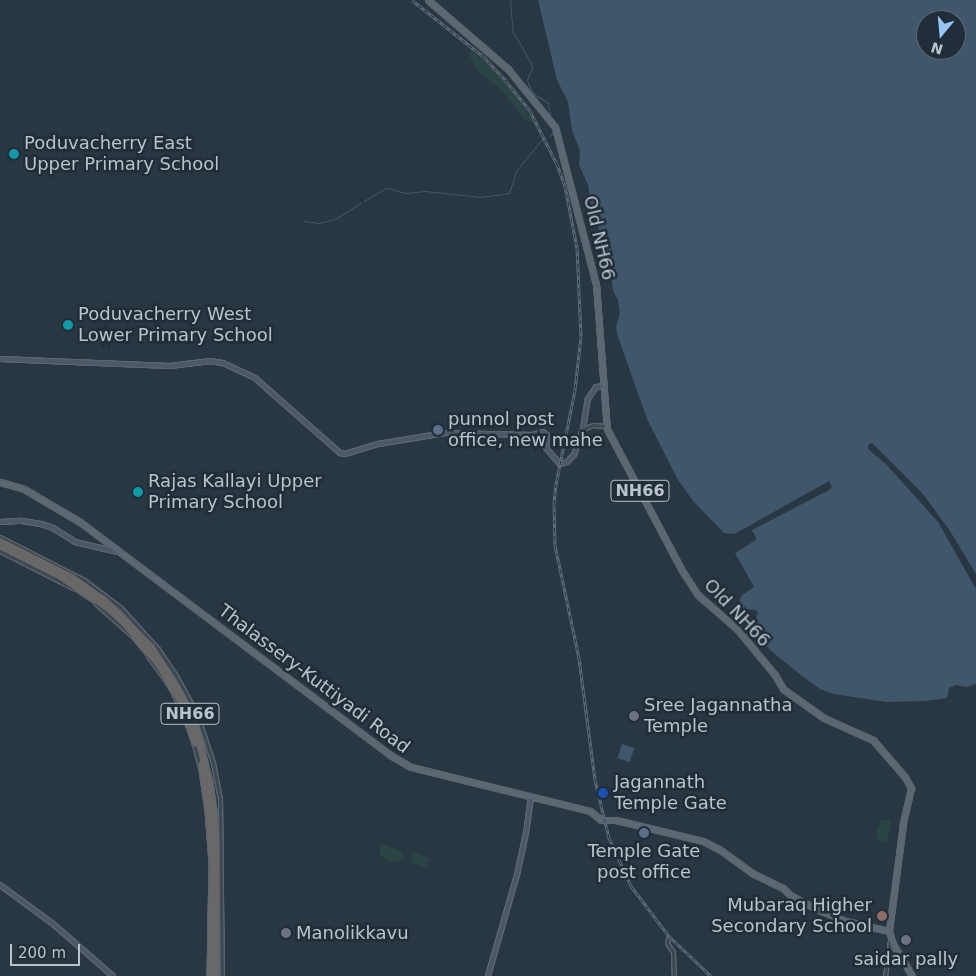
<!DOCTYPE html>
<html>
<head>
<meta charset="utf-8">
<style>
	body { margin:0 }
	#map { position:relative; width:976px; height:976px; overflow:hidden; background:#293743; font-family:"DejaVu Sans",sans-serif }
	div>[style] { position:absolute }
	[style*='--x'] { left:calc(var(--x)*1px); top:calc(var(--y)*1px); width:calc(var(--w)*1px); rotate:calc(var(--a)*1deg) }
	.green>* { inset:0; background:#2b4444; transform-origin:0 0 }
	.water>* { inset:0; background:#3f566b; transform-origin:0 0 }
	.pier>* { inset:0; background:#293743 }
	.stream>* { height:1px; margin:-0.5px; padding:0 0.5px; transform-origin:0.5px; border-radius:0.5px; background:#3f566b }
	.roads { filter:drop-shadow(1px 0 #5b6670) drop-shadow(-1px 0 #5b6670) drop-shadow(0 1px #5b6670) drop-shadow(0 -1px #5b6670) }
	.tertiary>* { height:3px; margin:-1.5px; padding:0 1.5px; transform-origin:1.5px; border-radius:1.5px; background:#3d4853 }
	.secondary>* { height:4px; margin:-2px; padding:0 2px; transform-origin:2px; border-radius:2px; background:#4b5866 }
	.primary>* { height:5px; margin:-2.5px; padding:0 2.5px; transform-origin:2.5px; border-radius:2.5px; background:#5b6873 }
	.trunk>* { height:5.5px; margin:-2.75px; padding:0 2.75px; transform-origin:2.75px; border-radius:2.75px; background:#6a6866 }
	.rail>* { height:3px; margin-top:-1.5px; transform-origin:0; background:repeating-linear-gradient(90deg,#212d38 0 4px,#5f6d79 0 8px); box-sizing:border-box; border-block:1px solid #5f6d79 }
	.dots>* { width:14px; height:14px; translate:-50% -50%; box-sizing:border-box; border:2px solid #212d38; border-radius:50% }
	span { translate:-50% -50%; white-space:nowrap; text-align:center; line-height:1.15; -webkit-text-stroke:5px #212d38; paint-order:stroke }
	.shield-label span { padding:1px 4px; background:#212d38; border:1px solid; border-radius:4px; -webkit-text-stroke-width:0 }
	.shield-label { font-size:16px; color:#bac3cc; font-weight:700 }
	.poi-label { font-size:18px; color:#bac3cc }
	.left { translate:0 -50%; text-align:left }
	.right { translate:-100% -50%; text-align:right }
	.street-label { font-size:18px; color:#bac3cc }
	.north { position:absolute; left:916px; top:10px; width:50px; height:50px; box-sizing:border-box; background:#212d38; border:1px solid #5e6973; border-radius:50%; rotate:197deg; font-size:14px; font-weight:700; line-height:20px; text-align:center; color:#bac3cc }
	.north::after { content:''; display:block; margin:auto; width:18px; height:22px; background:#97c6f5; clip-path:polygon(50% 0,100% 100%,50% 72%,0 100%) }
	.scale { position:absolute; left:10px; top:944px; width:70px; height:22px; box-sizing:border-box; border:2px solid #bac3cc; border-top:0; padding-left:6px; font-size:15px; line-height:18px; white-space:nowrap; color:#bac3cc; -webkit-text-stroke:4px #212d38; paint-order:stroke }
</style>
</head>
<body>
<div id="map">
	<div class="green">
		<i style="clip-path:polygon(470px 49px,495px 71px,512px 91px,535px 123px,525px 120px,501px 90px,479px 72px,469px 55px)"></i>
		<i style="clip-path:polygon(881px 819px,890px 821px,891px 825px,887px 840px,884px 842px,878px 841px,876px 833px)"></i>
		<i style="clip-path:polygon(384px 844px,399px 850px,404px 857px,397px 861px,390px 862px,384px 859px,380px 854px,380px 847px)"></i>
		<i style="left:414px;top:853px;width:16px;height:10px;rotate:18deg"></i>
	</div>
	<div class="water">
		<i style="clip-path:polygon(evenodd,538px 0,976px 0,976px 684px,967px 687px,956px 685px,949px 688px,947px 698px,926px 701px,886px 702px,834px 694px,820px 689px,802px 676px,770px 650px,753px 628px,758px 612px,755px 610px,743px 609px,739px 603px,741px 596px,754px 587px,735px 553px,756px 540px,756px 537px,749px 526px,734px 534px,724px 533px,693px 501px,678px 480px,647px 419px,617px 334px,616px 327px,620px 313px,618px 300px,613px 290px,611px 273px,604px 253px,598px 225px,592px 212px,588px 185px,579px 165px,580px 151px,572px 130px,568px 102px,557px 80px,538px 0,926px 20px,956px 20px,956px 50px,926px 50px,926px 20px)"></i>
		<i style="left:622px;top:744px;width:13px;height:15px;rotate:18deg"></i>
	</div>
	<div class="pier">
		<i style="clip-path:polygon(872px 443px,923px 494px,950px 531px,976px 574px,976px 589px,938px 522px,886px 464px,868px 449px,869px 444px)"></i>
		<i style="clip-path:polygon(829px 481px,832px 487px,829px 490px,752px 530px,749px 526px)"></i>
	</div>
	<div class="stream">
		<i style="--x:510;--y:0;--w:32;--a:85"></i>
		<i style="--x:513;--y:32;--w:36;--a:60"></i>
		<i style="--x:531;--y:63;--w:5;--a:79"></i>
		<i style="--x:532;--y:68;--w:13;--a:113"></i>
		<i style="--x:527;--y:80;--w:6;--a:72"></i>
		<i style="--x:529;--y:86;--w:9;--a:58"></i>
		<i style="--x:534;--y:94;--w:17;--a:33"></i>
		<i style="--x:548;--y:103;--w:12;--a:81"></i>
		<i style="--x:549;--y:136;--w:4;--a:-34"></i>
		<i style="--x:552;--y:134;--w:6;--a:-81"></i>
		<i style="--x:364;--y:201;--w:26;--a:-31"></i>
		<i style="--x:386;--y:188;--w:21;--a:14"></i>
		<i style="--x:406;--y:193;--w:19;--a:-6"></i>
		<i style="--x:425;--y:191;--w:56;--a:6.1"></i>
		<i style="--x:481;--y:197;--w:28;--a:-8"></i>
		<i style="--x:509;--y:193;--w:23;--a:-72"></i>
		<i style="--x:516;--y:171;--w:43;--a:-50.7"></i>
		<i style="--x:304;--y:221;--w:15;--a:8"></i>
		<i style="--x:319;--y:223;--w:16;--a:-14"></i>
		<i style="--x:335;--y:219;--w:31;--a:-32"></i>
	</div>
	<div class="roads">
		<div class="tertiary">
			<i style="--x:583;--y:429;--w:11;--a:-22"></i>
			<i style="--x:593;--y:425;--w:13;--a:4"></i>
			<i style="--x:0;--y:537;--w:94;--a:27.1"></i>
			<i style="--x:84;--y:580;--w:46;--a:37.1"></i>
			<i style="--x:121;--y:608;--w:55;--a:47.9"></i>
			<i style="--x:158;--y:649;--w:30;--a:56"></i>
			<i style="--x:175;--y:674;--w:46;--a:61.2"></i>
			<i style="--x:197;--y:714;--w:52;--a:71.9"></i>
			<i style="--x:213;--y:763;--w:37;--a:79"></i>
			<i style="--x:220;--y:799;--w:177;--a:89.4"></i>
			<i style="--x:0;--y:551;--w:82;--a:26.9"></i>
			<i style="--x:95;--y:603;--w:48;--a:41.6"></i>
			<i style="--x:148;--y:656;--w:31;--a:54"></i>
			<i style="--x:174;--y:695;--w:19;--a:65"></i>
			<i style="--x:193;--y:741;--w:27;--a:75"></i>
			<i style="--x:210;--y:857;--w:14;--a:90"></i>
			<i style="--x:210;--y:906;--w:19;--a:-90"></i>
			<i style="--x:668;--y:938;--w:5;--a:101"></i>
			<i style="--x:667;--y:943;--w:11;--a:56"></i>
			<i style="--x:673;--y:952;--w:24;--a:88"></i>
			<i style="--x:885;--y:976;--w:36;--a:-82"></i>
		</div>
		<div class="secondary">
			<i style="--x:0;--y:359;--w:170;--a:2.4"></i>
			<i style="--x:170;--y:366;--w:39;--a:-7"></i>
			<i style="--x:209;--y:361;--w:14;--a:8"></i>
			<i style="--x:223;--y:363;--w:35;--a:25"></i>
			<i style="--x:255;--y:378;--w:113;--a:41.4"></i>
			<i style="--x:340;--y:453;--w:5;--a:11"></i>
			<i style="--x:345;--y:454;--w:34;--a:-17"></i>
			<i style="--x:378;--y:444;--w:68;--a:-9.3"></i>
			<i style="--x:445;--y:433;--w:87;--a:1.3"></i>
			<i style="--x:532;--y:435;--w:11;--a:-15"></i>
			<i style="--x:543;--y:432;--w:5;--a:37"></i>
			<i style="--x:547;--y:435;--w:13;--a:94"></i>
			<i style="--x:546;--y:448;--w:21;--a:49"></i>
			<i style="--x:560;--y:464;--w:7;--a:-16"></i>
			<i style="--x:567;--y:462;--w:10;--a:-45"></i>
			<i style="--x:574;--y:455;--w:28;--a:-71"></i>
			<i style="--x:583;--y:429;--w:30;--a:-81"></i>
			<i style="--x:588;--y:399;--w:14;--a:-56"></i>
			<i style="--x:596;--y:387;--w:9;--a:-6"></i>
			<i style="--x:0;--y:522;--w:22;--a:-3"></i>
			<i style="--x:22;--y:521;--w:19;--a:9"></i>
			<i style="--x:41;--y:524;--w:13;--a:18"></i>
			<i style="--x:53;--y:528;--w:26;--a:32"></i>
			<i style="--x:75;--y:542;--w:44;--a:13.1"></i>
			<i style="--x:0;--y:885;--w:64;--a:36.2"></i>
			<i style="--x:52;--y:923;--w:81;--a:41"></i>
			<i style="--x:488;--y:976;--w:105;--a:-74"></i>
			<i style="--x:517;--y:875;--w:43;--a:-77.9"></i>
			<i style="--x:526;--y:833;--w:36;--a:-82"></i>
		</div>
		<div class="primary">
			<i style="--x:428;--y:0;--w:106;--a:40.8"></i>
			<i style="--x:508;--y:69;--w:75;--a:51"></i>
			<i style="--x:555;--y:127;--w:162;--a:75.4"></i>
			<i style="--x:596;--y:284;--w:145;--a:85.7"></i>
			<i style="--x:607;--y:429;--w:158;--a:62.1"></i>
			<i style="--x:681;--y:569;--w:31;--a:57"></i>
			<i style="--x:698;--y:595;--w:52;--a:41.1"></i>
			<i style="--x:737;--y:629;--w:60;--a:50.4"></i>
			<i style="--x:775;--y:675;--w:16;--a:60"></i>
			<i style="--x:783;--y:689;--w:50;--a:35.3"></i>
			<i style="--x:824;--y:718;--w:54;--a:24.2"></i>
			<i style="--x:873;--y:740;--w:49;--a:49.1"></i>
			<i style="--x:905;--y:777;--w:13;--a:61"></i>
			<i style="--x:911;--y:788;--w:37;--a:103"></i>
			<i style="--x:903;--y:824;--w:108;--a:97.5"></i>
			<i style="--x:889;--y:931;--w:14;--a:73"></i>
			<i style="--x:893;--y:944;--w:37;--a:59"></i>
			<i style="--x:0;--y:482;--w:25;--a:16"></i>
			<i style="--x:24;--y:489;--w:65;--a:30.5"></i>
			<i style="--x:80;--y:522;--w:388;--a:36.9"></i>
			<i style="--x:390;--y:755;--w:24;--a:30"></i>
			<i style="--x:411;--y:767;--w:184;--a:13.8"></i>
			<i style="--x:590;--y:811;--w:14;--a:39"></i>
			<i style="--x:601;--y:820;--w:15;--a:0"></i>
			<i style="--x:616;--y:820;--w:89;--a:13.6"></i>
			<i style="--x:703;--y:841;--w:18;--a:27"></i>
			<i style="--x:719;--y:849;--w:41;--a:36"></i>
			<i style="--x:752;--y:873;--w:34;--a:26"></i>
			<i style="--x:783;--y:888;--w:10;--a:45"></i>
			<i style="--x:790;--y:895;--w:30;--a:28"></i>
			<i style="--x:816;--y:909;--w:32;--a:22"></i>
			<i style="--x:846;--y:921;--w:44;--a:13.1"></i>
		</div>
		<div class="trunk">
			<i style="--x:0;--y:541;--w:80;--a:26.6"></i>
			<i style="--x:72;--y:577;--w:39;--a:35"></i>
			<i style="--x:104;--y:599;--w:68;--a:45"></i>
			<i style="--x:152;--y:647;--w:59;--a:58.2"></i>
			<i style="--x:183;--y:697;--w:32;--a:66"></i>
			<i style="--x:196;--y:726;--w:59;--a:76.2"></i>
			<i style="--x:210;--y:783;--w:29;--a:82"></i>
			<i style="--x:214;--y:812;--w:33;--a:85"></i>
			<i style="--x:217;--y:845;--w:131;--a:90.4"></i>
			<i style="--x:0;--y:546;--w:65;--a:26.6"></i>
			<i style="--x:58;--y:575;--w:61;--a:33.7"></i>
			<i style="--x:109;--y:609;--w:21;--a:43"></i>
			<i style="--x:124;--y:623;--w:55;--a:50.2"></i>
			<i style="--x:159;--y:665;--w:43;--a:59.3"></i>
			<i style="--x:181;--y:702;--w:44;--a:69.9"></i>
			<i style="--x:202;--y:764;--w:48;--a:81.5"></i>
			<i style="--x:209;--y:811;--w:52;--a:85.6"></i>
			<i style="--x:213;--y:863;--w:113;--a:91"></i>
		</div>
	</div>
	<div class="rail">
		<i style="--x:412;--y:0;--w:90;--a:38.3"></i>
		<i style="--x:483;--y:56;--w:34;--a:47"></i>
		<i style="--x:506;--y:81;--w:38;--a:51"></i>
		<i style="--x:530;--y:111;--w:59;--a:63"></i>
		<i style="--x:557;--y:164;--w:23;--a:70"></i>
		<i style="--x:565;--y:186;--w:63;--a:79"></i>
		<i style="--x:577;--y:248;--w:88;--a:87.4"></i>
		<i style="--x:581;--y:336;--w:54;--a:96.3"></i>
		<i style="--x:575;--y:390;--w:96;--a:101.4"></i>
		<i style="--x:556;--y:484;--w:20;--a:96"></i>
		<i style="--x:554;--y:504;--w:41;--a:88.6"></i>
		<i style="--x:555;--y:545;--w:116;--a:78"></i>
		<i style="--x:579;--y:658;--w:123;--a:82.5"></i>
		<i style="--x:595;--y:780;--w:60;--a:76.4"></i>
		<i style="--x:609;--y:838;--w:53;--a:65.4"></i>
		<i style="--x:631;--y:886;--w:63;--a:52.8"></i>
		<i style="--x:669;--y:936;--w:58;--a:43.6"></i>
	</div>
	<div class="dots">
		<i style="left:14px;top:154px;background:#0f9aa8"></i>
		<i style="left:68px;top:325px;background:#0f9aa8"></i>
		<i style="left:438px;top:430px;background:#5c6f8a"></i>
		<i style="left:138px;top:492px;background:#0f9aa8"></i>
		<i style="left:634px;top:716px;background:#6b7280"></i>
		<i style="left:603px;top:793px;background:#1a4fb4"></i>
		<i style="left:644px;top:833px;background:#5c6f8a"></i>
		<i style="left:882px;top:916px;background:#8d6e63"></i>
		<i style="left:286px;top:933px;background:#6b7280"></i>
		<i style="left:906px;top:940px;background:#6b7280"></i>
	</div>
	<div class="shield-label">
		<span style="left:640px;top:491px">NH66</span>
		<span style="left:190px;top:714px">NH66</span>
	</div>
	<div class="poi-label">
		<span class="left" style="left:24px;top:154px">Poduvacherry East<br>Upper Primary School</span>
		<span class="left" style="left:78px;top:325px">Poduvacherry West<br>Lower Primary School</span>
		<span class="left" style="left:448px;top:430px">punnol post<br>office, new mahe</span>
		<span class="left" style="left:148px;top:492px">Rajas Kallayi Upper<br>Primary School</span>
		<span class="left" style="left:644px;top:716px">Sree Jagannatha<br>Temple</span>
		<span class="left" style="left:614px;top:793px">Jagannath<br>Temple Gate</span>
		<span style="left:644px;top:862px">Temple Gate<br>post office</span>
		<span class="right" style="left:872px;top:916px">Mubaraq Higher<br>Secondary School</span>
		<span class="left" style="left:296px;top:933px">Manolikkavu</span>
		<span style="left:906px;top:959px">saidar pally</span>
	</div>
	<div class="street-label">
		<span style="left:599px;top:238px;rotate:77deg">Old NH66</span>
		<span style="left:737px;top:613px;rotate:46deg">Old NH66</span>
		<span style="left:314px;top:679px;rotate:37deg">Thalassery-Kuttiyadi Road</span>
	</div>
	<div class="north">N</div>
	<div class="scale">200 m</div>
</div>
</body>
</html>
